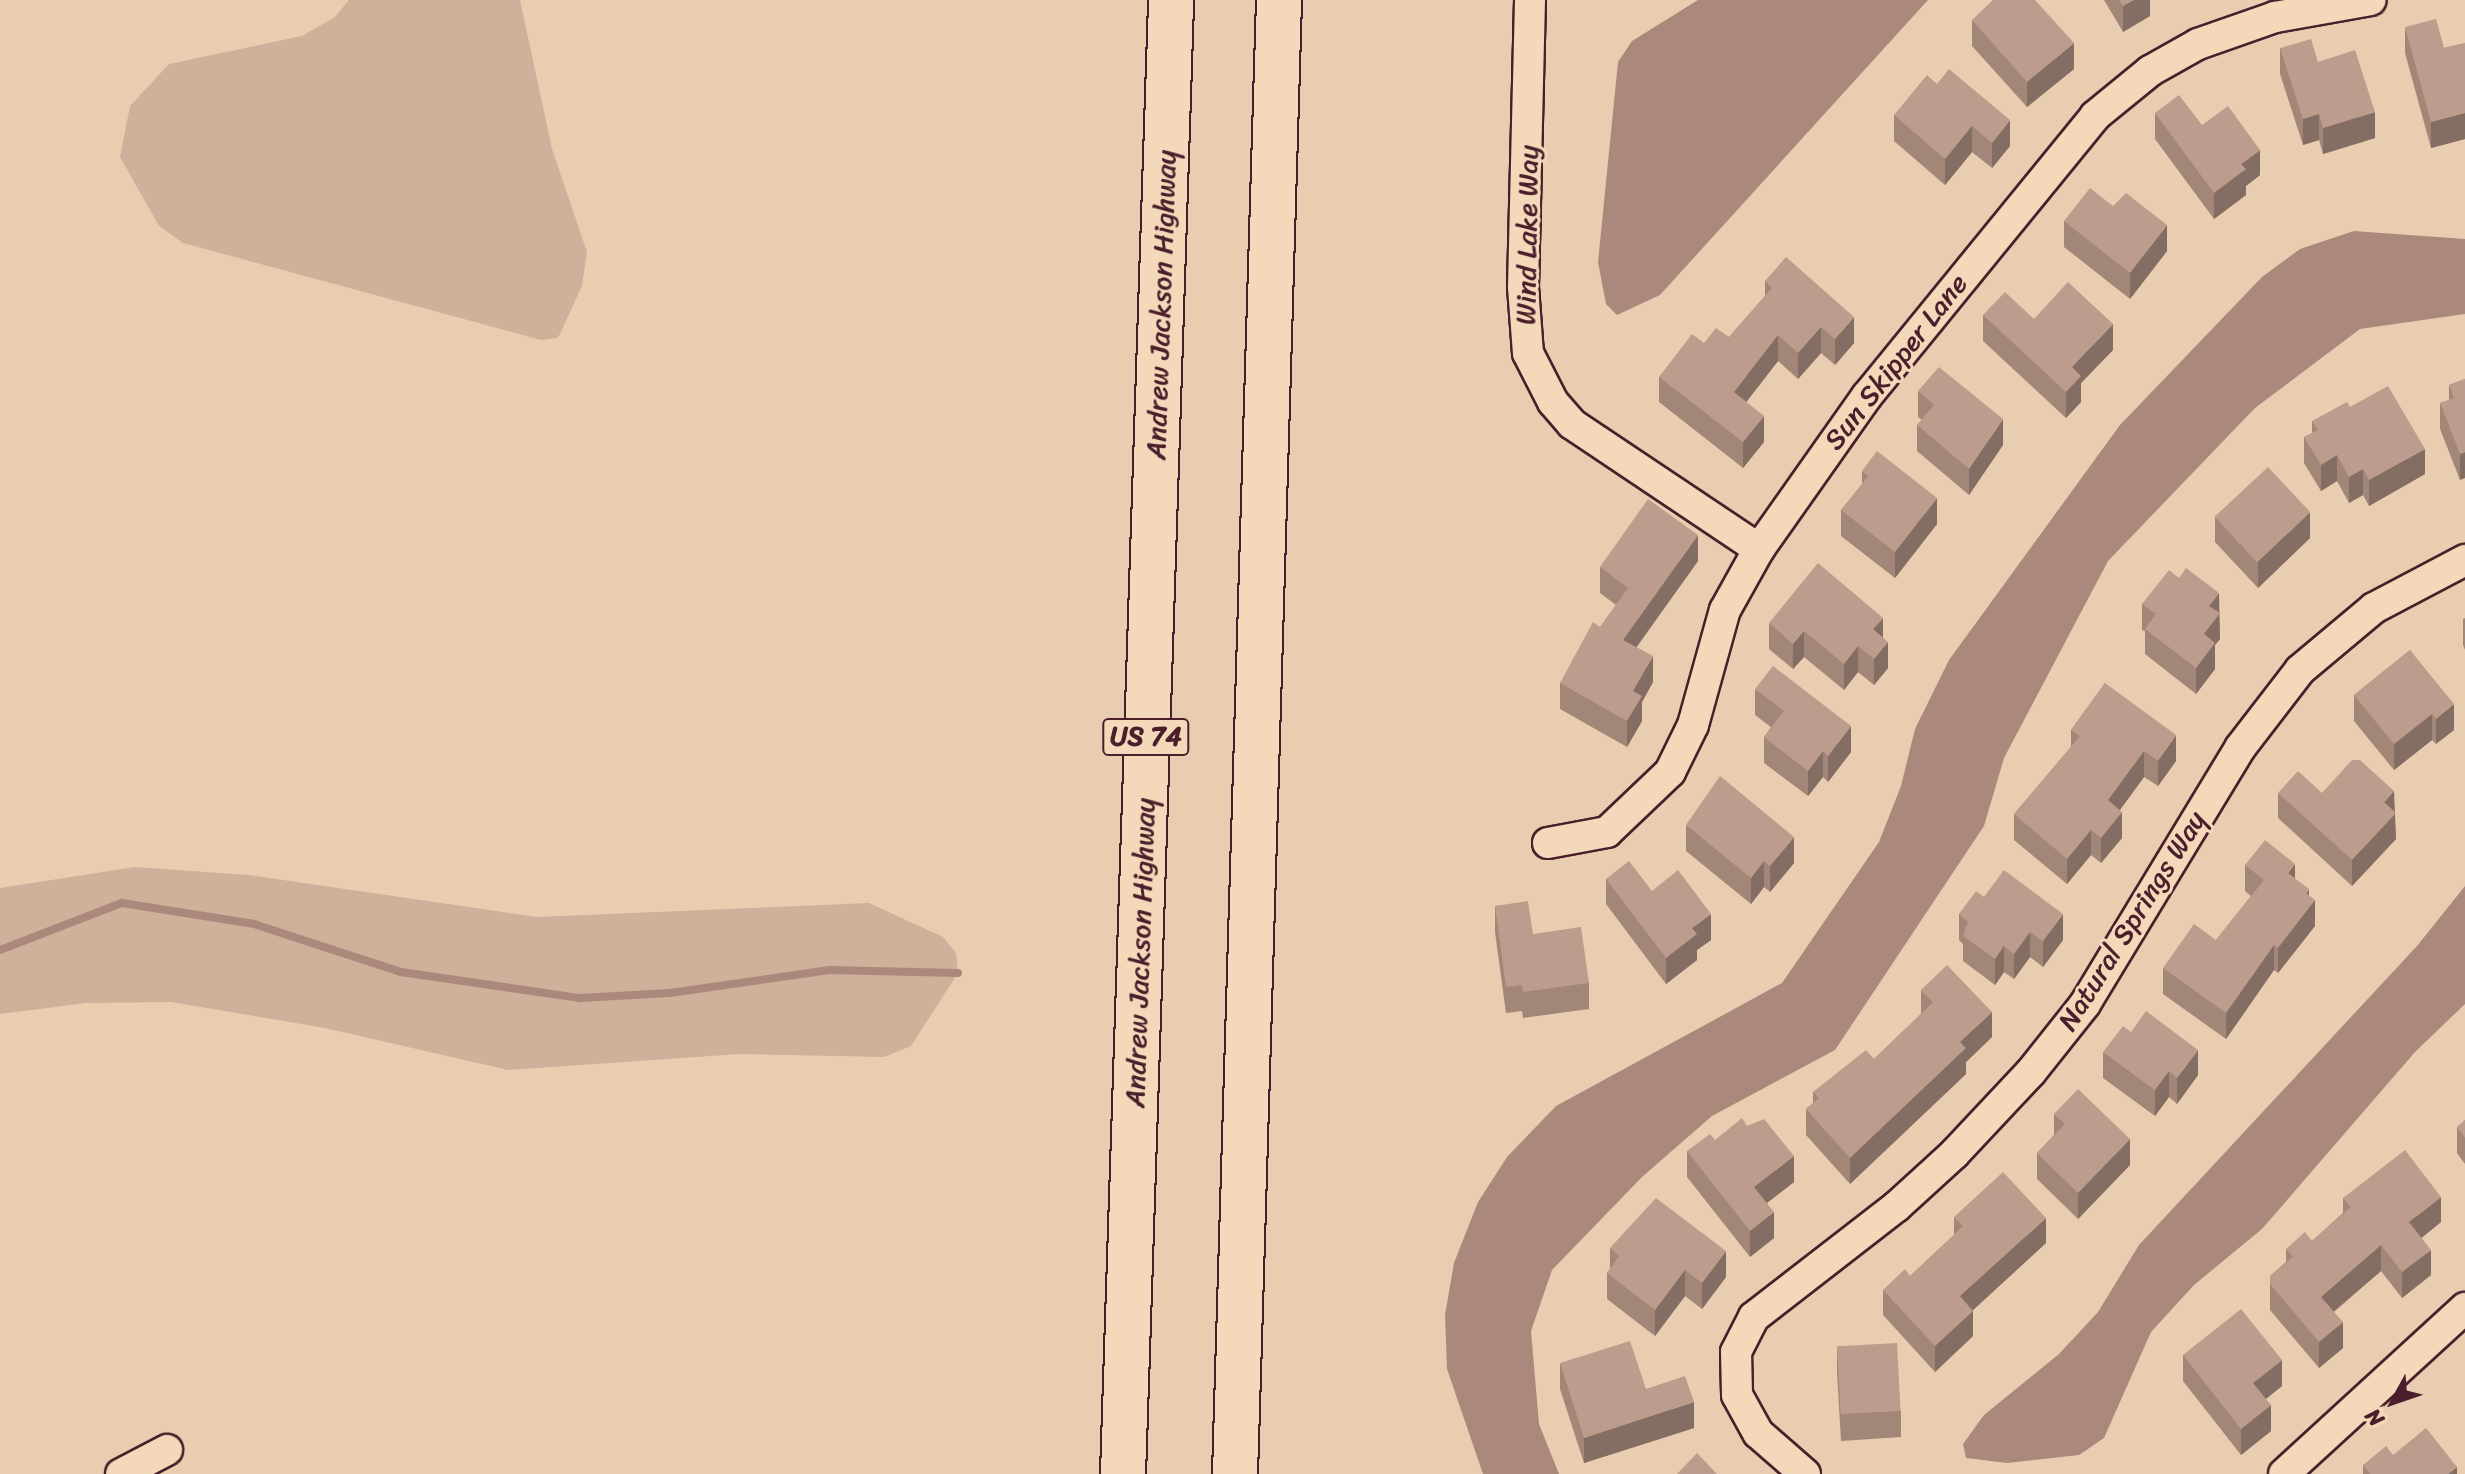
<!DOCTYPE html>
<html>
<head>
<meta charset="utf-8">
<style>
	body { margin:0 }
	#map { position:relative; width:2465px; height:1474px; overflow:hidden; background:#e9cdb1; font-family:Sriracha,sans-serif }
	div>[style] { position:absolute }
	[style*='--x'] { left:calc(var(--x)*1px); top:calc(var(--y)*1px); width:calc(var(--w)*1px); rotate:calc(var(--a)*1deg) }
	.green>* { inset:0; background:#ceb09b }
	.water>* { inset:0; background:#aa887c }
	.stream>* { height:8px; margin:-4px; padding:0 4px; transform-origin:4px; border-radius:4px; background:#aa887c }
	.roads { filter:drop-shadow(2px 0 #4a1f2b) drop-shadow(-2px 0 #4a1f2b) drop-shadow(0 2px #4a1f2b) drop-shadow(0 -2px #4a1f2b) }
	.street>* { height:30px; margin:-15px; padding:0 15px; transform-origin:15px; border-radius:15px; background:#f3d8ba }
	.highway>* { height:44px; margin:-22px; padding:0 22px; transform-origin:22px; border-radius:22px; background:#f3d8ba }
	.wall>* { inset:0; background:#a28678 }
	.shaded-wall>* { inset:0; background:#846d62 }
	.building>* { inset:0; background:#bc9c8c; transform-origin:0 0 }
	span { translate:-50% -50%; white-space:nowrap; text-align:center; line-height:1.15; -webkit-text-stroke:6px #f3d8ba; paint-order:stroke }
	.shield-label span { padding:2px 6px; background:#f3d8ba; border:2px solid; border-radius:6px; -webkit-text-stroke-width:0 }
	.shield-label { font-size:26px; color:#4a1f2b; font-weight:700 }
	.street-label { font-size:28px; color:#4a1f2b }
	.north { position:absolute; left:2353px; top:1362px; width:80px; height:80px; -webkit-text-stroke:6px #f3d8ba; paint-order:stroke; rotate:230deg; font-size:22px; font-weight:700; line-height:32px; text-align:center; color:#4a1f2b }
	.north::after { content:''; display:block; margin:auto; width:28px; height:36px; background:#4a1f2b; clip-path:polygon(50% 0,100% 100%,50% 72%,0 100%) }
</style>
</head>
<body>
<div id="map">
	<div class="green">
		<i style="clip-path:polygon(349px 0,520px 0,552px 149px,587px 252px,582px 286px,558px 338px,541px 340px,183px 243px,159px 226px,120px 157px,130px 106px,169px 64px,302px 36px,335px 17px)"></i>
		<i style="clip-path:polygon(135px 867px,249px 875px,537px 917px,869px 903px,943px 937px,956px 953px,958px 973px,911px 1046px,884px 1057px,740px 1054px,508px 1070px,325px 1028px,171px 1002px,86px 1003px,0 1014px,0 888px)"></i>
	</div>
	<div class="water">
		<i style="clip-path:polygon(1698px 0,1928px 0,1660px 295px,1617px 315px,1606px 304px,1598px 262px,1618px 62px,1632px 41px)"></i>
		<i style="clip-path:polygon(2354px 231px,2465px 239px,2465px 314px,2360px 329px,2255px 408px,2108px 561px,2004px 758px,1984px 826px,1835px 1050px,1712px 1116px,1642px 1177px,1552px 1270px,1531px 1331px,1539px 1424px,1559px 1474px,1483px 1474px,1447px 1369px,1445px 1315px,1454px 1263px,1478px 1202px,1507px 1157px,1556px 1106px,1782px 983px,1879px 842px,1901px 786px,1915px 729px,1949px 660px,2120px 425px,2262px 277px,2300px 249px)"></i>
		<i style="clip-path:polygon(2465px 886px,2465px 1004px,2415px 1052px,2262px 1229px,2194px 1285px,2151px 1332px,2104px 1438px,2079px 1455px,2007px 1463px,1966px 1458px,1963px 1444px,1984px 1415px,2059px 1354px,2098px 1312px,2139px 1245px,2417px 946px)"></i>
	</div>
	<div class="stream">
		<i style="--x:0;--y:950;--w:131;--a:-21.1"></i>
		<i style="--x:122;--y:903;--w:134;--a:9"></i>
		<i style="--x:254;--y:924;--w:155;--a:18.1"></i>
		<i style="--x:401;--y:972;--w:181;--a:8.3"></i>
		<i style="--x:580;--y:998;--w:90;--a:-3.2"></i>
		<i style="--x:670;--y:993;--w:161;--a:-8.2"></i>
		<i style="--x:829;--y:970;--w:129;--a:1.3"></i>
	</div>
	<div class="roads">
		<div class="street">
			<i style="--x:1530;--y:0;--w:287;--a:91.4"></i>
			<i style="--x:1523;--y:287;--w:66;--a:85.7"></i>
			<i style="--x:1528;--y:353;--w:55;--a:63"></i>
			<i style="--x:1553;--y:402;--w:29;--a:49"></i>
			<i style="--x:1572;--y:424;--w:225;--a:33.8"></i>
			<i style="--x:1548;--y:843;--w:60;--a:-10.6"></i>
			<i style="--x:1607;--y:832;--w:87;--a:-43.6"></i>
			<i style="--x:1670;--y:772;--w:52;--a:-63.9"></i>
			<i style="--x:1693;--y:725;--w:119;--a:-74.5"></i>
			<i style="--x:1725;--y:610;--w:70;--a:-60.9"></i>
			<i style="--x:1759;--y:549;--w:187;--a:-54.8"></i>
			<i style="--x:1867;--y:396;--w:361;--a:-50.8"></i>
			<i style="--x:2095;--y:116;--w:71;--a:-39.3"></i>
			<i style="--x:2150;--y:71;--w:55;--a:-29.4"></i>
			<i style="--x:2198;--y:44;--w:82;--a:-19.3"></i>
			<i style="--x:2275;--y:17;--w:97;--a:-10"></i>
			<i style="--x:121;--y:1474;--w:52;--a:-27.6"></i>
			<i style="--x:1805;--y:1474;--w:62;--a:-138.9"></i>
			<i style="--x:1758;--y:1433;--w:43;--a:-118.9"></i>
			<i style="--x:1737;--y:1395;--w:43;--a:-91.3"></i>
			<i style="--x:1736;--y:1352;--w:39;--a:-63"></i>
			<i style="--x:1754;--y:1317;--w:180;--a:-37.8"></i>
			<i style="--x:1896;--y:1207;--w:79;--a:-42.4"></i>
			<i style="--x:1954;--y:1154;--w:112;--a:-46.8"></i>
			<i style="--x:2031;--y:1072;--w:87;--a:-51.5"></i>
			<i style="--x:2085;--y:1004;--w:299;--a:-58.8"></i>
			<i style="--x:2240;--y:748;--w:98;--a:-52.4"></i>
			<i style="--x:2300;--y:670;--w:97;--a:-40"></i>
			<i style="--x:2374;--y:608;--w:103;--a:-27.8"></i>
			<i style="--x:2284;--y:1474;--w:246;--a:-42.5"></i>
		</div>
		<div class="highway">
			<i style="--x:1123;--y:1474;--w:1475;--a:-88.13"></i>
			<i style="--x:1235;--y:1474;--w:1475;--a:-88.29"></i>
		</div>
	</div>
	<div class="wall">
		<i style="clip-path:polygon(2104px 0,2150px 0,2150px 16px,2123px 32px)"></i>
		<i style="clip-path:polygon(1972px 20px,2074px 69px,2027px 107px,1972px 46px)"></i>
		<i style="clip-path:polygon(2405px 27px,2444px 48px,2465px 43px,2465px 139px,2431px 148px,2405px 53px)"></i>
		<i style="clip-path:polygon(2280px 48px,2318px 62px,2375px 138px,2323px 154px,2319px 140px,2303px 145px,2280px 74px)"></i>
		<i style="clip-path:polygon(1937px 84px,2010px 146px,1992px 168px,1972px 152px,1945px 185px,1894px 141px,1894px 115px)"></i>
		<i style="clip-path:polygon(2155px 113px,2202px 125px,2260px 175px,2246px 186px,2246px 195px,2214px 219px,2155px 139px)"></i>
		<i style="clip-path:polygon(2064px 221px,2167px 251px,2130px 299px,2064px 247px)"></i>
		<i style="clip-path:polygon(1765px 281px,1854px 343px,1835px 365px,1821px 353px,1798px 379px,1778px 361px,1746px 402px,1764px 442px,1743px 468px,1659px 402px,1659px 377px,1704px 343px,1729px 337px,1765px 296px)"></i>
		<i style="clip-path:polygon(1983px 315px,2034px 319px,2113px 350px,2081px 383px,2081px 402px,2066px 418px,1983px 341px)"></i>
		<i style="clip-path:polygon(2465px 379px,2460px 480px,2440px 429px,2440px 403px,2449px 400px,2449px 385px)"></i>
		<i style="clip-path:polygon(1918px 391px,2003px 445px,1969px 495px,1917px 451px,1917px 425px,1922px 420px,1918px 417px)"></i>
		<i style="clip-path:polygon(2350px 407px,2425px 474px,2369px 506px,2363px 495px,2349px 503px,2337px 481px,2321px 491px,2304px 463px,2304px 437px,2312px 433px,2312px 421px)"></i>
		<i style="clip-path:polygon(1862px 471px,1937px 524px,1895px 578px,1841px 536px,1841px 510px,1862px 485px)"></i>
		<i style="clip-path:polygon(2215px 517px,2310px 538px,2258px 588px,2215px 542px)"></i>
		<i style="clip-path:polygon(1698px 561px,1637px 647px,1653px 682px,1642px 702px,1642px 721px,1627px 747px,1560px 709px,1560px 683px,1616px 605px,1600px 593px,1600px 567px)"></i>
		<i style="clip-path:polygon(2142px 604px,2219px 613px,2220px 639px,2215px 645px,2215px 669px,2196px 694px,2145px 654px,2145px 631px,2142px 630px)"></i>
		<i style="clip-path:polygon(2465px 618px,2465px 650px,2463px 645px,2463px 619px)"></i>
		<i style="clip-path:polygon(1769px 623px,1883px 638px,1888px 668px,1874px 685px,1858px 672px,1844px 690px,1804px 657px,1793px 669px,1769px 649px)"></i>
		<i style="clip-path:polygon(2410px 650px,2454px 730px,2436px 744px,2432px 740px,2394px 770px,2354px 721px,2354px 695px)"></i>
		<i style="clip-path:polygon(2105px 683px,2176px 761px,2158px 786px,2144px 777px,2120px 810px,2122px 838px,2101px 863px,2091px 855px,2067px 884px,2014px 840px,2014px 814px,2071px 747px,2071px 730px)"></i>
		<i style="clip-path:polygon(1755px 689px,1851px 752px,1828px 782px,1823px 777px,1808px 796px,1764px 763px,1764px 737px,1771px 727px,1755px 715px)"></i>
		<i style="clip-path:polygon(2278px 793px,2322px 793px,2394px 812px,2396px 839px,2352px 886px,2278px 818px)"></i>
		<i style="clip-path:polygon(1686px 825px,1794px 863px,1770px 892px,1764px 887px,1751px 904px,1686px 851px)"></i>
		<i style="clip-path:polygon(2245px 865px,2295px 879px,2309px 895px,2315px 926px,2278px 973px,2274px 970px,2226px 1039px,2163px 994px,2163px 968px,2216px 940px,2251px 896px,2245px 891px)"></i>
		<i style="clip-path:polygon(1606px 879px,1652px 891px,1711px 940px,1697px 950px,1697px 960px,1666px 984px,1606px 904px)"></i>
		<i style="clip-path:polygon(1984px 897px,2063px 940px,2043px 967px,2030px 957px,2014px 979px,2004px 972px,1995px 985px,1963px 961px,1963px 944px,1959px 940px,1959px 914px)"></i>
		<i style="clip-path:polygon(1495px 906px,1533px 934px,1589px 983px,1589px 1009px,1523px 1018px,1522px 1011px,1506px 1013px,1495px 932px)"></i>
		<i style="clip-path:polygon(1921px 990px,1992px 1037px,1966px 1062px,1966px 1074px,1850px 1184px,1806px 1135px,1806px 1109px,1813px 1103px,1813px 1092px,1874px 1059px,1921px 1014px)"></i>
		<i style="clip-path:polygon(2103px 1052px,2198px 1075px,2177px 1104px,2169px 1097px,2155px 1116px,2103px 1078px)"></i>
		<i style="clip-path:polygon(2054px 1114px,2130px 1165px,2078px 1219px,2037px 1179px,2037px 1153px,2054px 1135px)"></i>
		<i style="clip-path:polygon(2465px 1120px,2465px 1164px,2457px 1153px,2457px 1127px)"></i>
		<i style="clip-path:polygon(1715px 1140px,1794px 1182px,1767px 1203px,1774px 1238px,1750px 1257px,1687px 1177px,1687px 1151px)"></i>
		<i style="clip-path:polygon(2343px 1198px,2441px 1222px,2421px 1238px,2431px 1275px,2402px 1298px,2381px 1271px,2334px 1312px,2343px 1348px,2319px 1368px,2270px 1310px,2270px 1276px,2286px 1262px,2286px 1249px,2312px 1241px,2343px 1213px)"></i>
		<i style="clip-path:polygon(1954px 1217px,2046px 1243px,1973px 1310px,1973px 1336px,1935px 1372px,1883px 1315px,1883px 1290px,1910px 1276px,1954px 1235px)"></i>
		<i style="clip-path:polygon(1610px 1248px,1726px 1277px,1702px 1309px,1685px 1296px,1655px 1336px,1607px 1299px,1607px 1273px,1610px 1269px)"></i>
		<i style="clip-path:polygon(1837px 1346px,1901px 1411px,1901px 1437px,1841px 1441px,1837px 1372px)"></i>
		<i style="clip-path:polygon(2183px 1355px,2282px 1386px,2266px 1399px,2271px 1431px,2241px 1455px,2183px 1381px)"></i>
		<i style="clip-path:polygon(1560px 1363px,1646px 1389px,1694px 1428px,1584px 1463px,1560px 1389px)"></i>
		<i style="clip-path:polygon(2363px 1465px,2457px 1474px,2363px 1474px)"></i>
	</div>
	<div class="shaded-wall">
		<i style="clip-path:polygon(2134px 0,2150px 0,2150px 16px,2123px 32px,2123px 6px)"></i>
		<i style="clip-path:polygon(2074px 43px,2074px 69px,2027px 107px,2027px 82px)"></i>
		<i style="clip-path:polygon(2375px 112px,2375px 138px,2323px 154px,2323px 128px)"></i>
		<i style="clip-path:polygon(2465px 113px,2465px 139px,2431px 148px,2431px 122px)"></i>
		<i style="clip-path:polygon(2319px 114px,2319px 140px,2303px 145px,2303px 119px)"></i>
		<i style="clip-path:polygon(2010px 120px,2010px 146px,1992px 168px,1992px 143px)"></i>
		<i style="clip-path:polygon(1972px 126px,1972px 152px,1945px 185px,1945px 159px)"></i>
		<i style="clip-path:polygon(2260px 150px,2260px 175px,2246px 186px,2246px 195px,2214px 219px,2214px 193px,2241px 164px)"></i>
		<i style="clip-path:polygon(2167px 225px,2167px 251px,2130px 299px,2130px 273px)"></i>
		<i style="clip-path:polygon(1854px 317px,1854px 343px,1835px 365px,1835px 339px)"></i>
		<i style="clip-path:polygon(2113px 324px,2113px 350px,2081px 383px,2081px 402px,2066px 418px,2066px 392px,2072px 367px)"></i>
		<i style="clip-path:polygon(1821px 327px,1821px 353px,1798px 379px,1798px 353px)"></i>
		<i style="clip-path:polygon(1778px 335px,1778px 361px,1734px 418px,1734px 392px)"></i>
		<i style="clip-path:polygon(1764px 416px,1764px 442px,1743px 468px,1743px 442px)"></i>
		<i style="clip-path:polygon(2003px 419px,2003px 445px,1969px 495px,1969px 469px)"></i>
		<i style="clip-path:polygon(2425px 449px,2425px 474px,2369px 506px,2369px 480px)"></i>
		<i style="clip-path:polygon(2465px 452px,2465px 478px,2460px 480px,2460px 454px)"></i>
		<i style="clip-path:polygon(2337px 455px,2337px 481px,2321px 491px,2321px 465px)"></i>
		<i style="clip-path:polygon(2363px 469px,2363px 495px,2349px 503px,2349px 477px)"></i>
		<i style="clip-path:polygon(1937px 498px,1937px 524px,1895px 578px,1895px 552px)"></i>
		<i style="clip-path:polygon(2310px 512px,2310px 538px,2258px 588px,2258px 562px)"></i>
		<i style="clip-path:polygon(1698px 535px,1698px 561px,1623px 665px,1623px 640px)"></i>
		<i style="clip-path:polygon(2219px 593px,2220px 639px,2215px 645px,2215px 669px,2196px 694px,2196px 668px,2209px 606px)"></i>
		<i style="clip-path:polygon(1883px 618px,1883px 644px,1873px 629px)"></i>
		<i style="clip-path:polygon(1804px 631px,1804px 657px,1793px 669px,1793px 644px)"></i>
		<i style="clip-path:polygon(1888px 642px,1888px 668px,1874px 685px,1874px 659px)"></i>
		<i style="clip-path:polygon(1858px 646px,1858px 672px,1844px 690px,1844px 664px)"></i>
		<i style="clip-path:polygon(1653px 656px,1653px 682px,1642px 702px,1642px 721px,1627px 747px,1627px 721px,1633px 691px)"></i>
		<i style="clip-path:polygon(2454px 704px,2454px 730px,2436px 744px,2436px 719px)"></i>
		<i style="clip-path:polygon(2432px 714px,2432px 740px,2394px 770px,2394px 744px)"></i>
		<i style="clip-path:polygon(1851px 726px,1851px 752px,1828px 782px,1828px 756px)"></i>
		<i style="clip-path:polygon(2176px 735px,2176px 761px,2158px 786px,2158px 761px)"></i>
		<i style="clip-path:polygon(1823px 751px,1823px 777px,1808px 796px,1808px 771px)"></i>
		<i style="clip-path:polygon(2144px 751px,2144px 777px,2108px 826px,2108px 800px)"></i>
		<i style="clip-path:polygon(2394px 791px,2396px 839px,2352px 886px,2352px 860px,2384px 802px)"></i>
		<i style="clip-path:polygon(2122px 812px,2122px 838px,2101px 863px,2101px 838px)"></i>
		<i style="clip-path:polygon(2091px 830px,2091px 855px,2067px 884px,2067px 859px)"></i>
		<i style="clip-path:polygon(1794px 837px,1794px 863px,1770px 892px,1770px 866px)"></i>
		<i style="clip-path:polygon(1764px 861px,1764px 887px,1751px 904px,1751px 878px)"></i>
		<i style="clip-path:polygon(2295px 864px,2295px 890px,2288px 873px)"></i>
		<i style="clip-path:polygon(2309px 889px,2309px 907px,2315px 900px,2315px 926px,2278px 973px,2278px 948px)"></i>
		<i style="clip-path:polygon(1711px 914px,1711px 940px,1697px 950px,1697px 960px,1666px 984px,1666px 958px,1692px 928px)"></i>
		<i style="clip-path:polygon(2063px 914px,2063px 940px,2043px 967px,2043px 941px)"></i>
		<i style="clip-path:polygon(2030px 932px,2030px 957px,2014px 979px,2014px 954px)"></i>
		<i style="clip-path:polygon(2274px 945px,2274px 970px,2226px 1039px,2226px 1013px)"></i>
		<i style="clip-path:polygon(2004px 946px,2004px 972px,1995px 985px,1995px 959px)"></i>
		<i style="clip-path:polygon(1992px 1012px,1992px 1037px,1966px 1062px,1966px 1074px,1850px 1184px,1850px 1158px,1960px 1042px)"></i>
		<i style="clip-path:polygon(2198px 1050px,2198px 1075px,2177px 1104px,2177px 1078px)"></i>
		<i style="clip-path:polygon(2169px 1071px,2169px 1097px,2155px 1116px,2155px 1090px)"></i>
		<i style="clip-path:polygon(2130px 1139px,2130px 1165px,2078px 1219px,2078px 1193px)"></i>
		<i style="clip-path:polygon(1794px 1156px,1794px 1182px,1754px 1213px,1754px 1187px)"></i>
		<i style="clip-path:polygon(2441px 1197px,2441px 1222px,2409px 1248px,2409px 1222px)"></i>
		<i style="clip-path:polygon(1774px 1212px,1774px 1238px,1750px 1257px,1750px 1231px)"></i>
		<i style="clip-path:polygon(2046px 1218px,2046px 1243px,1960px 1322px,1960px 1296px)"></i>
		<i style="clip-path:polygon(2381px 1245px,2381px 1271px,2321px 1322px,2321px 1297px)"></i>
		<i style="clip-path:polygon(2431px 1250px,2431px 1275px,2402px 1298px,2402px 1272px)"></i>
		<i style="clip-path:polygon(1726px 1251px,1726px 1277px,1702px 1309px,1702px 1283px)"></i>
		<i style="clip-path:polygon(1685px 1270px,1685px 1296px,1655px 1336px,1655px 1310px)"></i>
		<i style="clip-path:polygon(1973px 1311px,1973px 1336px,1935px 1372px,1935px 1346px)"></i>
		<i style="clip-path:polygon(2343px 1322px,2343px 1348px,2319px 1368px,2319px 1342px)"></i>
		<i style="clip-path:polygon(2282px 1360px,2282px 1386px,2253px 1409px,2253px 1383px)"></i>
		<i style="clip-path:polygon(1694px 1402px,1694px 1428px,1584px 1463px,1584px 1438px)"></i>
		<i style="clip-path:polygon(2271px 1405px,2271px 1431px,2241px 1455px,2241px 1429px)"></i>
		<i style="clip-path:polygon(2457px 1467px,2457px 1474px,2448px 1474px)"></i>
	</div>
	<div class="building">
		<i style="clip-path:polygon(1993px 0,2035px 0,2074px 43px,2027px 82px,1972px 20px)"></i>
		<i style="clip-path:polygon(2119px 0,2134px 0,2123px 6px)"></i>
		<i style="clip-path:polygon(2436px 19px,2444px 48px,2465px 43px,2465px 113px,2431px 122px,2405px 27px)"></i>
		<i style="clip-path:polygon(2311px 39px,2318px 62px,2355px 50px,2375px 112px,2323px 128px,2319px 114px,2303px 119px,2280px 48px)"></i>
		<i style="clip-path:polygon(1949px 69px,2010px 120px,1992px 143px,1972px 126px,1945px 159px,1894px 115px,1927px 75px,1937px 84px)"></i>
		<i style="clip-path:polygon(2179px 95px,2202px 125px,2228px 106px,2260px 150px,2241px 164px,2246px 169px,2214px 193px,2155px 113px)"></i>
		<i style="clip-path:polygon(2090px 188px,2113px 206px,2126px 193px,2167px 225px,2130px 273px,2064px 221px)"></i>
		<i style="clip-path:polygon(1786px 257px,1854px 317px,1835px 339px,1821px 327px,1798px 353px,1778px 335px,1734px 392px,1764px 416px,1743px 442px,1659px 377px,1692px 334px,1704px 343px,1716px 328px,1729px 337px,1772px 288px,1765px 281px)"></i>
		<i style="clip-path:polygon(2068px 282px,2113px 324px,2072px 367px,2081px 376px,2066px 392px,1983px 315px,2005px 292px,2034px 319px)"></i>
		<i style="clip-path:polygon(1939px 367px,2003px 419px,1969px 469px,1917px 425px,1934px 405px,1918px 391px)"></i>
		<i style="clip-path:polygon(2465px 379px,2465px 452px,2460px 454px,2440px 403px,2454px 398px,2449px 385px)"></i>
		<i style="clip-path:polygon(2388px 386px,2425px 449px,2369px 480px,2363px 469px,2349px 477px,2337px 455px,2321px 465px,2304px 437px,2318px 430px,2312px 421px,2347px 402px,2350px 407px)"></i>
		<i style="clip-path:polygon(1877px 451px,1937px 498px,1895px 552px,1841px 510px,1868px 476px,1862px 471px)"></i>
		<i style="left:2268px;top:467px;width:62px;height:73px;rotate:47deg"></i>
		<i style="clip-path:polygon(1648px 499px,1698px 535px,1623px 640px,1653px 656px,1633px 691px,1642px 696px,1627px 721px,1560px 683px,1593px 622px,1600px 627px,1628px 588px,1600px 567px)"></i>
		<i style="clip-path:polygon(1818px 563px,1883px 618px,1873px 629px,1888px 642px,1874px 659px,1858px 646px,1844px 664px,1804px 631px,1793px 644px,1769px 623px)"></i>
		<i style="clip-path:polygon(2186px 568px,2219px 593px,2209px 606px,2220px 613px,2204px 634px,2215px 643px,2196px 668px,2145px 629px,2156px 614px,2142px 604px,2169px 570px,2179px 578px)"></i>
		<i style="clip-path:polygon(2410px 650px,2454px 704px,2436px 719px,2432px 714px,2394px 744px,2354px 695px)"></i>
		<i style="clip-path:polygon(1773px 666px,1851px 726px,1828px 756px,1823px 751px,1808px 771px,1764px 737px,1784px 711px,1755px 689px)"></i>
		<i style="clip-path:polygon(2105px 683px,2176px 735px,2158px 761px,2144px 751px,2108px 800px,2122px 812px,2101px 838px,2091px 830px,2067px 859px,2014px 814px,2080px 736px,2071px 730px)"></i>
		<i style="clip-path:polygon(2352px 760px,2360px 760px,2394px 791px,2384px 802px,2396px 813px,2352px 860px,2278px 793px,2298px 771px,2322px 793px)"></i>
		<i style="clip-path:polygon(1720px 776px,1794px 837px,1770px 866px,1764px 861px,1751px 878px,1686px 825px)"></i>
		<i style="clip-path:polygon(2265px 840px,2295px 864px,2288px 873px,2309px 889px,2306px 893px,2315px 900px,2278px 948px,2274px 945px,2226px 1013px,2163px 968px,2194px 924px,2216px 940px,2264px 880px,2245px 865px)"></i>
		<i style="clip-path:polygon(1629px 861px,1652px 891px,1678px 870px,1711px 914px,1692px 928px,1697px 934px,1666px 958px,1606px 879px)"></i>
		<i style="clip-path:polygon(2004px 870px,2063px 914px,2043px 941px,2030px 932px,2014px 954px,2004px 946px,1995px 959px,1963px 936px,1968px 922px,1959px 914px,1976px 891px,1984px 897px)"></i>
		<i style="clip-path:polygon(1528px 901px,1533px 934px,1581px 927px,1589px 983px,1523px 992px,1522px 985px,1506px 987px,1495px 906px)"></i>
		<i style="clip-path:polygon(1947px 965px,1992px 1012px,1960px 1042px,1966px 1048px,1850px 1158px,1806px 1109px,1819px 1098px,1813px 1092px,1866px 1050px,1874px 1059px,1933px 1002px,1921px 990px)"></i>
		<i style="clip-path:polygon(2146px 1011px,2198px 1050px,2177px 1078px,2169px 1071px,2155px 1090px,2103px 1052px,2123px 1026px,2131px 1032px)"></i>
		<i style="clip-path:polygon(2078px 1089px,2130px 1139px,2078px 1193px,2037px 1153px,2065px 1124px,2054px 1114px)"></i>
		<i style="clip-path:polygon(1742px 1118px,1747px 1126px,1764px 1119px,1794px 1156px,1754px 1187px,1774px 1212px,1750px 1231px,1687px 1151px,1710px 1134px,1715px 1140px)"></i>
		<i style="clip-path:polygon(2465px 1120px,2465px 1138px,2457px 1127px)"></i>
		<i style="clip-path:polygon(2405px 1150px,2441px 1197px,2409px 1222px,2431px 1250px,2402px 1272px,2381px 1245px,2321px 1297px,2343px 1322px,2319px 1342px,2270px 1284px,2270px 1276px,2293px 1257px,2286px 1249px,2305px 1232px,2312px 1241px,2351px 1207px,2343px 1198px)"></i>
		<i style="clip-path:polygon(2003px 1172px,2046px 1218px,1960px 1296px,1973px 1311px,1935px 1346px,1883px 1290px,1905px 1269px,1910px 1276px,1963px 1226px,1954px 1217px)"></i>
		<i style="clip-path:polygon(1656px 1198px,1726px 1251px,1702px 1283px,1685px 1270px,1655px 1310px,1607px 1273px,1619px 1256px,1610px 1248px)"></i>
		<i style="clip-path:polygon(2241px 1309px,2282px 1360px,2253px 1383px,2271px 1405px,2241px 1429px,2183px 1355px)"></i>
		<i style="clip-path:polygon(1630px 1341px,1646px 1389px,1685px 1376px,1694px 1402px,1584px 1438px,1560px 1363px)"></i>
		<i style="left:1897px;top:1343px;width:68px;height:60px;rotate:87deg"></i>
		<i style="clip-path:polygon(2426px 1428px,2457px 1467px,2448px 1474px,2370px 1474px,2363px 1465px,2386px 1446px,2393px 1455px)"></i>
		<i style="clip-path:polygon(1697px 1453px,1717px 1474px,1677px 1474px)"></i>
	</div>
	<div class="shield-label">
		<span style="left:1146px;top:737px">US 74</span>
	</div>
	<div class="street-label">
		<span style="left:1527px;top:235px;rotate:-89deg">Wind Lake Way</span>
		<span style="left:1161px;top:305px;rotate:-88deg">Andrew Jackson Highway</span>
		<span style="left:1896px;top:362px;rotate:-52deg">Sun Skipper Lane</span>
		<span style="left:2132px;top:921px;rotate:-58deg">Natural Springs Way</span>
		<span style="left:1140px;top:953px;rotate:-88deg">Andrew Jackson Highway</span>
	</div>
	<div class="north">N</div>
</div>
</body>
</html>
